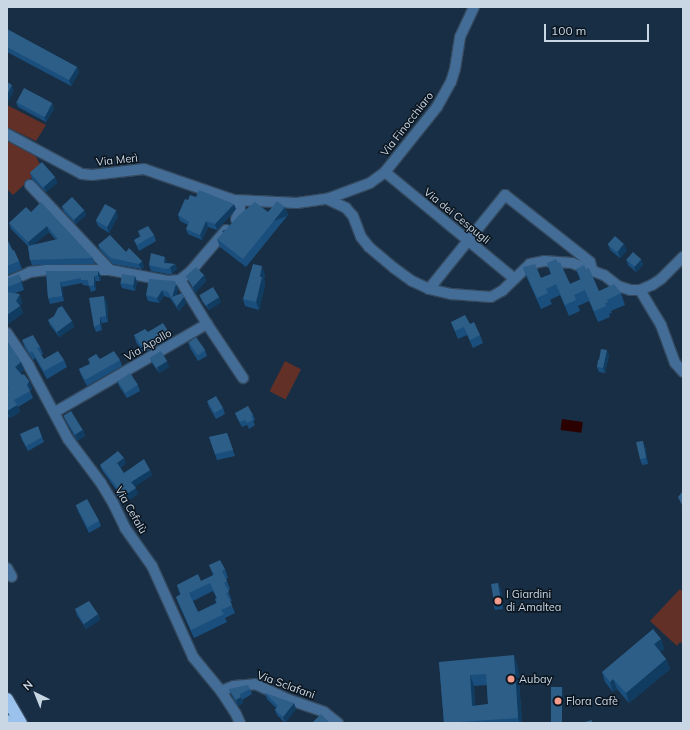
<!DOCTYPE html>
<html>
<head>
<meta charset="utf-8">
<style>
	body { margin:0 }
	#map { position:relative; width:690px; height:730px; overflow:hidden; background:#182e44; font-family:Mulish,sans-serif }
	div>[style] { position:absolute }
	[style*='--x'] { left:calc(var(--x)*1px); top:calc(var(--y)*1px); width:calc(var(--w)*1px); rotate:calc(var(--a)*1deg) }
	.green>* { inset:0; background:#623027; transform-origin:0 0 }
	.water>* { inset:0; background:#2b0000; transform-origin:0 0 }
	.roads { filter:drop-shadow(1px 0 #34495e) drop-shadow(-1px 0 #34495e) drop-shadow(0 1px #34495e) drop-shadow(0 -1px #34495e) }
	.minor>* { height:10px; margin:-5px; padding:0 5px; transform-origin:5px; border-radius:5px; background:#436d97 }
	.highway>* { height:12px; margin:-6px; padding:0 6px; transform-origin:6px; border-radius:6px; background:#9ac2ec }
	.wall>* { inset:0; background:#1a4f7d }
	.shaded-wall>* { inset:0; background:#113c61; transform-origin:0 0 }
	.building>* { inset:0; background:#2d5e88; transform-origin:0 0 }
	.dots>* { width:11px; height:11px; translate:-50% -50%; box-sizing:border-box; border:2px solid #0c1620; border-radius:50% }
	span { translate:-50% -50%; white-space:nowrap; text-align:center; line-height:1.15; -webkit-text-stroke:3px #0c1620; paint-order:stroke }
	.street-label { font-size:11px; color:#c9d6e4 }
	.poi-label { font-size:11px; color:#c9d6e4 }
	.left { translate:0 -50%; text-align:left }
	.frame { position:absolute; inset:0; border:8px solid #c9d6e4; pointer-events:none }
	.north { position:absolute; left:16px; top:674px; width:40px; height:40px; -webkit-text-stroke:3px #0c1620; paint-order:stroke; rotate:317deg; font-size:11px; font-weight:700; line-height:16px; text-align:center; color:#c9d6e4 }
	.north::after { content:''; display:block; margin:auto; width:14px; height:18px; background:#c9d6e4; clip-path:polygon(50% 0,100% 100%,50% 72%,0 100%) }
	.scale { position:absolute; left:544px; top:24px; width:105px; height:18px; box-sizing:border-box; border:2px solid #c9d6e4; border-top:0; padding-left:5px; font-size:12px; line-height:14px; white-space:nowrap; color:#c9d6e4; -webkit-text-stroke:3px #0c1620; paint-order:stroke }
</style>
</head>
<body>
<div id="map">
	<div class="green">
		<i style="clip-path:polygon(7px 105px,46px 125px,36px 141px,7px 127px)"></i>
		<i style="clip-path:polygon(7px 136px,33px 151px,42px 168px,13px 195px,7px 189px)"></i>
		<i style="left:285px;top:361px;width:18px;height:34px;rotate:27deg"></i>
		<i style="clip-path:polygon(680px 589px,683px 592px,683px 644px,680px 642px,677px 646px,650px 621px)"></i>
	</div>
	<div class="water">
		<i style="left:562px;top:419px;width:21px;height:11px;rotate:8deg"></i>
	</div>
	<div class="roads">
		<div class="minor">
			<i style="--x:7;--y:134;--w:85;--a:28.1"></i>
			<i style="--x:82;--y:174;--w:10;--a:6"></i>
			<i style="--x:92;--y:175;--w:52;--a:-6.6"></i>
			<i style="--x:144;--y:169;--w:95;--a:19"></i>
			<i style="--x:234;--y:200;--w:63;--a:2.7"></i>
			<i style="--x:297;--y:203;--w:30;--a:-8"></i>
			<i style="--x:327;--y:199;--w:21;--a:25"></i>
			<i style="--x:346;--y:208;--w:11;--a:49"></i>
			<i style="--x:353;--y:216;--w:22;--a:69"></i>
			<i style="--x:361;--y:237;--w:13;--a:51"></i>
			<i style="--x:369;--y:247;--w:33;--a:40"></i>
			<i style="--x:394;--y:268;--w:22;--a:36"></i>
			<i style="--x:412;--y:281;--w:19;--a:25"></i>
			<i style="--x:429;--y:289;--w:23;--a:13"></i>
			<i style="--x:451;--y:294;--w:40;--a:4.3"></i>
			<i style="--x:491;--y:297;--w:13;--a:-29"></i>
			<i style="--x:502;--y:291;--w:39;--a:-44"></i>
			<i style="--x:530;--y:264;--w:14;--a:-12"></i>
			<i style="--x:544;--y:261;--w:28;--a:4"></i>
			<i style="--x:572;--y:263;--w:34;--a:21"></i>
			<i style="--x:604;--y:275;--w:18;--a:38"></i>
			<i style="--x:618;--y:286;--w:13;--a:18"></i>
			<i style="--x:630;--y:290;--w:10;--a:0"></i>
			<i style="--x:640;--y:290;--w:13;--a:-23"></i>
			<i style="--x:652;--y:285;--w:11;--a:-34"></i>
			<i style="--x:661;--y:279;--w:31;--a:-45"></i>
			<i style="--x:385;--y:172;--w:168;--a:39.5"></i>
			<i style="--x:30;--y:185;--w:117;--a:46.7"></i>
			<i style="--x:327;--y:199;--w:46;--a:-20.4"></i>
			<i style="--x:370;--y:183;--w:19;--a:-36"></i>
			<i style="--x:385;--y:172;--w:83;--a:-51.3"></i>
			<i style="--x:437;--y:107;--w:29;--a:-61"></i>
			<i style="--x:451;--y:82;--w:14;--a:-73"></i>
			<i style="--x:455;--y:69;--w:32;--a:-81"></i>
			<i style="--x:460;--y:37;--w:33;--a:-65"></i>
			<i style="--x:234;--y:200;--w:8;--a:45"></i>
			<i style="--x:240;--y:206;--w:5;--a:90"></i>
			<i style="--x:240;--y:211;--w:9;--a:117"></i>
			<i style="--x:7;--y:282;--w:25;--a:-23"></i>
			<i style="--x:30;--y:272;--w:17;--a:-7"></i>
			<i style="--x:47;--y:270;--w:63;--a:0"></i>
			<i style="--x:110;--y:270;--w:59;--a:10.7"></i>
			<i style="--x:168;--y:281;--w:12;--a:-5"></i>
			<i style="--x:180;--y:280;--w:14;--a:-39"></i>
			<i style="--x:191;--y:271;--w:54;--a:-49.5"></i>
			<i style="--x:429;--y:289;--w:121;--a:-51"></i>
			<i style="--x:505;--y:195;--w:108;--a:38.2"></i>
			<i style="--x:590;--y:262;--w:7;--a:74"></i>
			<i style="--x:640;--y:290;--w:41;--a:59"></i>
			<i style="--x:661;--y:325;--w:40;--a:69.8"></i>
			<i style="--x:675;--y:363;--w:12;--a:48"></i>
			<i style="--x:207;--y:324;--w:65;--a:56.3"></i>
			<i style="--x:7;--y:333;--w:40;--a:56"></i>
			<i style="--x:29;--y:366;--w:83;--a:61.9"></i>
			<i style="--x:68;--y:439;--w:55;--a:53.1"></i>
			<i style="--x:101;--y:483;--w:23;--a:59"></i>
			<i style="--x:113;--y:503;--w:28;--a:64"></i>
			<i style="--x:125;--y:528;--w:47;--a:54.6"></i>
			<i style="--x:152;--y:566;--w:100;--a:65.7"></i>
			<i style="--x:193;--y:657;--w:44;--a:50.5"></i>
			<i style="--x:221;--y:691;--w:27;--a:57"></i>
			<i style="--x:236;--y:714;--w:10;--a:66"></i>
			<i style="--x:55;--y:412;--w:176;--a:-30.1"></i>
			<i style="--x:207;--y:324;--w:52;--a:-121.5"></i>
			<i style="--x:7;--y:568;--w:10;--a:61"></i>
			<i style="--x:221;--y:691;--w:14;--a:-21"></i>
			<i style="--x:234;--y:686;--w:21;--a:-5"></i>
			<i style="--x:255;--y:684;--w:35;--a:25"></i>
			<i style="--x:287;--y:699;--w:39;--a:19"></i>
			<i style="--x:324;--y:712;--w:18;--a:38"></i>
		</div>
		<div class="highway">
			<i style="--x:7;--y:699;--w:28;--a:60"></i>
			<i style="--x:7;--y:721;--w:2;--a:63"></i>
		</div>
	</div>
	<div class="wall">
		<i style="clip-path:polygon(7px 29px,77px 67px,79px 72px,71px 86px,7px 52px)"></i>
		<i style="clip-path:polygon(16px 102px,52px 103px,54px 109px,46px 122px,18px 107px)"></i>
		<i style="clip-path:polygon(30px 173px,55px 177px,57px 183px,46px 192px,32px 179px)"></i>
		<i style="clip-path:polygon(196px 197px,236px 209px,217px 230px,208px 227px,202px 240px,188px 234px,186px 229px,188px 225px,180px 221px,178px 215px,188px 200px)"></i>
		<i style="clip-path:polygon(62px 207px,84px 210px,86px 215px,76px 224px,64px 212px)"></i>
		<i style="clip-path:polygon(285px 207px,288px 215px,246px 267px,220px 247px,217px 239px,268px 212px)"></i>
		<i style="clip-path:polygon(evenodd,31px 212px,93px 258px,95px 264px,32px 265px,30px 260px,28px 246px,11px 229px,9px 223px,31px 212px,49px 232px,56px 240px,33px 245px,49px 232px)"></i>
		<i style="clip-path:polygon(118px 216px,109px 233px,98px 226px,96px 221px)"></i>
		<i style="clip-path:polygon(138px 231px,154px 235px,156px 241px,139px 251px,134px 240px,140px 237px)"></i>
		<i style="clip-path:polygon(7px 239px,13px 251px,19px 261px,22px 269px,7px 275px)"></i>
		<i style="clip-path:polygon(608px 244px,627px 250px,620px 258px,610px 250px)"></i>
		<i style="clip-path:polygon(98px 245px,126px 252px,142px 261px,144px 267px,141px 269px,113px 264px,100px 250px)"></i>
		<i style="clip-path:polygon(626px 259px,641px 259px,643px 265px,636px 272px,628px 265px)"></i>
		<i style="clip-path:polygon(167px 262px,167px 263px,175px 264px,177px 269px,172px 273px,172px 274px,168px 274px,151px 271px,149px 265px)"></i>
		<i style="clip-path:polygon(547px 263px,558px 263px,570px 284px,580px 280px,576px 269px,599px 291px,621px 293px,625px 305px,611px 311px,612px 313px,609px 314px,610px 317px,598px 322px,589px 301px,578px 306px,580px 311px,569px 316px,560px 295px,550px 300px,552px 304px,541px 309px,527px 278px,523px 267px,541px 278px,551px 274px)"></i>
		<i style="clip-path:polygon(46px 271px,98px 271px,101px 276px,100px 281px,96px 281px,96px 290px,91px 292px,89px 286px,83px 285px,82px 283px,62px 287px,64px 301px,50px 304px,48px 298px)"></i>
		<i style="clip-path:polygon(265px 274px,264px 280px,265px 285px,259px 310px,245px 306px,243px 299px)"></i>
		<i style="clip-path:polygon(204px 275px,206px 281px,195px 293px,189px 281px,186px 276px)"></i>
		<i style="clip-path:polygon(135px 276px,137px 282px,135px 291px,122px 288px,120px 283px)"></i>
		<i style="clip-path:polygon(7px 279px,22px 282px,24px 290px,15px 293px,22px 302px,20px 306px,23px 313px,7px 325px)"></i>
		<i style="clip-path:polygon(176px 284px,178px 289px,176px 296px,186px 303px,179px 311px,170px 298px,164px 296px,159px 303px,148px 301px,146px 295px)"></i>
		<i style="clip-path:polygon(200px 296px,221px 302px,209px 310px,202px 301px)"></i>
		<i style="clip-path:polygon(107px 302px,108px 322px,102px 323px,102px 330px,96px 332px,94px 327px)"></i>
		<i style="clip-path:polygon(48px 320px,72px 321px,74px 327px,59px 337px,50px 325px)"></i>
		<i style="clip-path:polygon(451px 322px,470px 324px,480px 335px,483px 343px,473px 348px,467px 335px,458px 339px)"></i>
		<i style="clip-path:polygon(168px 331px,171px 338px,143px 353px,136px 342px,134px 335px)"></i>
		<i style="clip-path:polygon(22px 340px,40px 347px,43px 354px,41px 355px,44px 359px,64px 360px,67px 367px,47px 379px,35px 358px,33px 360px,25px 348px)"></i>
		<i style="clip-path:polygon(7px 341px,21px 362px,24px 370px,20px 373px,29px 381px,32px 389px,30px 391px,33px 398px,18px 407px,20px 412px,10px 418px,7px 415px)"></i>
		<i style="clip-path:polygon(188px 342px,205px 350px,207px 356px,198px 361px,190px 348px)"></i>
		<i style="clip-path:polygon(609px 355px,605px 373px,599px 372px,597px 367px,599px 360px)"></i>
		<i style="clip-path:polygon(150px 358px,169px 367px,159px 373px,152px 363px)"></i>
		<i style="clip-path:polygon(100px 359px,120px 360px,122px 366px,87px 386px,81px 375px,79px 369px)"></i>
		<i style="clip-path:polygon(117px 381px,138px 385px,140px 391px,127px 398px,119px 386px)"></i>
		<i style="clip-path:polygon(207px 401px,223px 408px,225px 414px,216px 419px,209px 407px)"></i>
		<i style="clip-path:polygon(235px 413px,253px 415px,255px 420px,253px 421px,255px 425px,249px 429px,247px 425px,242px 427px,237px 418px)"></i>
		<i style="clip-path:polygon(64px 416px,83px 430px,85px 436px,77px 441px,66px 421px)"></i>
		<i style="clip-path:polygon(227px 433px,235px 456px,217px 460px,209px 437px)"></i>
		<i style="clip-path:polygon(20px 434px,42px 437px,44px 442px,28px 451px,22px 440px)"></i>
		<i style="clip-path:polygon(645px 446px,648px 464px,642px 465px,640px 459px)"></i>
		<i style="clip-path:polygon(126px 463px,120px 468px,124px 473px,150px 470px,152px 475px,134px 487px,138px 494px,121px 505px,116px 493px,117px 491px,102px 470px,100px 465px)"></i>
		<i style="clip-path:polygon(76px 505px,99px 521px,101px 526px,89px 533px,78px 511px)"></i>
		<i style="clip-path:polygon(evenodd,209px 565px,225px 569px,228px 578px,226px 579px,230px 589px,228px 591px,232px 601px,230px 601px,235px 613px,225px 618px,227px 622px,194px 638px,179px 605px,176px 597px,180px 595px,177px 585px,201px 581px,213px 575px,209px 565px,213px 591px,217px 599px,215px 599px,216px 603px,198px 612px,193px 601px,213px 591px)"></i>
		<i style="clip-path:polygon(501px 589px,503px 609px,495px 610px,493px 604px)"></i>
		<i style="clip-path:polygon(75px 609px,98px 614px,100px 620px,86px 629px,77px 615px)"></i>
		<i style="clip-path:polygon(661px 639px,664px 649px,660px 652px,666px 659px,670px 669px,629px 703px,617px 689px,613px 692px,605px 682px,602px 672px)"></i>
		<i style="clip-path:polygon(evenodd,439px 662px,518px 667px,522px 723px,444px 723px,439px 662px,487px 685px,488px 704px,475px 706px,474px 686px,487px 685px)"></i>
		<i style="clip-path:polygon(229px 689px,250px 689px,252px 694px,242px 700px,243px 703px,238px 706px,231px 694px)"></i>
		<i style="clip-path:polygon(265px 693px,296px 709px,285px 723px,277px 715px,275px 710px,276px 708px,267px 699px)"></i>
	</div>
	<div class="shaded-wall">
		<i style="clip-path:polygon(77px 67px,79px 72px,71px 86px,69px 80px)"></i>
		<i style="clip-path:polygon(12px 85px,14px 91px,8px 102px,7px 100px,7px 95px)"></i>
		<i style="clip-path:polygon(52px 103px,54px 109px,46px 122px,44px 116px)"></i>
		<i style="clip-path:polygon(55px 177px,57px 183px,46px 192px,44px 187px)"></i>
		<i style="clip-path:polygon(234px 204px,236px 209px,217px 230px,215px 224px)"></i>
		<i style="left:285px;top:207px;width:9px;height:67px;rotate:69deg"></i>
		<i style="clip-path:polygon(84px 210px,86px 215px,76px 224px,74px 219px)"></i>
		<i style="clip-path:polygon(116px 210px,118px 216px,109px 233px,107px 227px)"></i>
		<i style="clip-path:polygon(206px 221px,208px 227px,202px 240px,200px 235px)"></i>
		<i style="clip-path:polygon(47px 226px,49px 232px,30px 248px,28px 242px)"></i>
		<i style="clip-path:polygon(624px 244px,627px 250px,620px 258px,618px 252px)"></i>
		<i style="clip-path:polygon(165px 257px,167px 262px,166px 269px,164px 263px)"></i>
		<i style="clip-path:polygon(641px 259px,643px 265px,636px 272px,634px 267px)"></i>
		<i style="clip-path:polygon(142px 261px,144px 267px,141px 269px,139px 264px)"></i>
		<i style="clip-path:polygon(175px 264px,177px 269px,172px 273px,170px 267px)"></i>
		<i style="clip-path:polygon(262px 266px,265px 274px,264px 280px,265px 285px,259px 310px,256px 302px)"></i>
		<i style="clip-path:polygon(98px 271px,101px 276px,100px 281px,98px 275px)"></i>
		<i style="clip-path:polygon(19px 274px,22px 282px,24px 290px,21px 282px)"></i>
		<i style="clip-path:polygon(204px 275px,206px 281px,195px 293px,193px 287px)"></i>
		<i style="clip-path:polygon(94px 276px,96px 281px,96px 290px,94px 285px)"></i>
		<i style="clip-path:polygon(135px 276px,137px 282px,135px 291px,133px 286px)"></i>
		<i style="clip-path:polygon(60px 282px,62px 287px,64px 301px,62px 296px)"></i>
		<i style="clip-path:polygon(176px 284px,178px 289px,175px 302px,172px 297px)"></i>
		<i style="clip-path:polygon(162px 290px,164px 296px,159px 303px,157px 298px)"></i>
		<i style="clip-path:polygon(20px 294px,22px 302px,20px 306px,23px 313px,7px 325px,7px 315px,16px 301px)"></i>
		<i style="clip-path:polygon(104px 296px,107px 302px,108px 322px,106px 316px)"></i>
		<i style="clip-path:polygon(184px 297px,186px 303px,179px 311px,177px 306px)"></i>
		<i style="clip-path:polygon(219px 297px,221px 302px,209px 310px,207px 305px)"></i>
		<i style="clip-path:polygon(100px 317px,102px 323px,102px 330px,100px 324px)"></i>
		<i style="clip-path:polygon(72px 321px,74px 327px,59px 337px,57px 332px)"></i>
		<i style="clip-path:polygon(607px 350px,609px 355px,605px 373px,603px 368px)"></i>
		<i style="clip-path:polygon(167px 361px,169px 367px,159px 373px,157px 367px)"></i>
		<i style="clip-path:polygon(21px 362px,24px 370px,18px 374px,15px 367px)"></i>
		<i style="clip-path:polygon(29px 381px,32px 389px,30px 391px,27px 385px)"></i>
		<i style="clip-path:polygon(17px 405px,20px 412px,10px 418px,7px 411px)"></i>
		<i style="clip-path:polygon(83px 430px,85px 436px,77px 441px,75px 435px)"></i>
		<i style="clip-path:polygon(643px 441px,645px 446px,648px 464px,646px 458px)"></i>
		<i style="clip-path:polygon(124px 458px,126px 463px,119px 468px,117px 463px)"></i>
		<i style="clip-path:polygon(150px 470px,152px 475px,133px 488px,131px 482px)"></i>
		<i style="clip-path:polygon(136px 488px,138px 494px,121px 505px,119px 499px)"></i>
		<i style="clip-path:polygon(498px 583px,501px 589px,503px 609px,501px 603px)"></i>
		<i style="clip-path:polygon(98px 614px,100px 620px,86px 629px,84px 624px)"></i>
		<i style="clip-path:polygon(661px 639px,664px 649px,658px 654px,654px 644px)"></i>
		<i style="clip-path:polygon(514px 655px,518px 667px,522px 723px,520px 723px,518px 718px)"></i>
		<i style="clip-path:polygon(666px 659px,670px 669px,629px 703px,626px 693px)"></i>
		<i style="clip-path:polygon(470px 675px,474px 686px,476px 717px,472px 706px)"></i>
		<i style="clip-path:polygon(613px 679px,617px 689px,613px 692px,610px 682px)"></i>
		<i style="clip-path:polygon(562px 687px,563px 689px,565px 723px)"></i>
		<i style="clip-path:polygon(240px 694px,243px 703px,238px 706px,236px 700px)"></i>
		<i style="clip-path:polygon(294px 703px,296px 709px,285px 723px,283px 717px)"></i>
	</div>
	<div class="building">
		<i style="clip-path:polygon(7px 29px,77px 67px,69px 80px,7px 47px)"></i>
		<i style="clip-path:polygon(7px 82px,12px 85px,7px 95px)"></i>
		<i style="left:24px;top:88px;width:32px;height:16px;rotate:28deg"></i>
		<i style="left:42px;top:162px;width:20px;height:16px;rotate:49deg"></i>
		<i style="clip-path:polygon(199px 190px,234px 204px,215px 224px,206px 221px,200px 235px,186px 229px,189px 222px,178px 215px,185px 199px,188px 200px,190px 195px,196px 197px)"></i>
		<i style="left:72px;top:197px;width:18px;height:14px;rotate:47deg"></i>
		<i style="clip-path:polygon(277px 201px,285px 207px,243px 259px,217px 239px,239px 215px,255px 202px,268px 212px)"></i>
		<i style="clip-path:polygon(41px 202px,93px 258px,30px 260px,28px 246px,58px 239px,47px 226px,28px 242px,9px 223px,26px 207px,31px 212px)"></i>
		<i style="left:105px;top:204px;width:13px;height:19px;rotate:29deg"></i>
		<i style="clip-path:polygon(148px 226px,154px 235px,137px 245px,134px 240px,141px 236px,138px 231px)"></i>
		<i style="clip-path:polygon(110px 235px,126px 252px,129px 248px,142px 261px,139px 264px,111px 258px,98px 245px)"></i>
		<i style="left:615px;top:236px;width:12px;height:11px;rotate:42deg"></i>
		<i style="clip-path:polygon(7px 239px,13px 251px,14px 250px,19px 261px,7px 266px)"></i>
		<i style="left:633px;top:252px;width:11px;height:10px;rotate:41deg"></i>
		<i style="clip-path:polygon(151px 253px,165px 257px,164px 263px,175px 264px,170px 267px,170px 268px,166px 269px,149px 265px)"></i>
		<i style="clip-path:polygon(556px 259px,558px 263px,560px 262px,570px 284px,581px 279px,576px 269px,584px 265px,586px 269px,589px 268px,599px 291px,614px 284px,621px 293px,607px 300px,608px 302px,605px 303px,606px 306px,594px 311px,585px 290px,574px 295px,576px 300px,565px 305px,556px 284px,546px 289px,548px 293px,537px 298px,523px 267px,535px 264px,541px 278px,551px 274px,547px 263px)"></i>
		<i style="clip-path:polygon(253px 264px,262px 266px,260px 277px,262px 277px,256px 302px,243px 299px)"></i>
		<i style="clip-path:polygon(196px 267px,204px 275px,193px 287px,186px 276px)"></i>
		<i style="clip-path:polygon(46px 271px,98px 271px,98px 275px,94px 276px,94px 285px,89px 286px,88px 280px,81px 280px,81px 278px,60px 282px,62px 296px,48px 298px)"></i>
		<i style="clip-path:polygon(19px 274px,21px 282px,7px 287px,7px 279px)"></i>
		<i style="left:122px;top:274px;width:13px;height:9px;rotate:9deg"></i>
		<i style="clip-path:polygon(149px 279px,175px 281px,176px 284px,172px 297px,182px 293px,184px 297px,177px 306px,168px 292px,162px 290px,157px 298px,146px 295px)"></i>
		<i style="left:213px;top:287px;width:12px;height:16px;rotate:59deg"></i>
		<i style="clip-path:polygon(7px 292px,20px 294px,16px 301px,20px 306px,7px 315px)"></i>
		<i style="clip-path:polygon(104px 296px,106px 316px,100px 317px,100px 324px,94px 327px,89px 298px)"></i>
		<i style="clip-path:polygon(62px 306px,72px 321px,57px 332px,48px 320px,54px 316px,58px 308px)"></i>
		<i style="clip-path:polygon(465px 315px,470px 324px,474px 322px,480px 335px,470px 340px,464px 327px,455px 331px,451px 322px)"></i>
		<i style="clip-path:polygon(163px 323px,168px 331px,141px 346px,134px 335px,145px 329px,148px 332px)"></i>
		<i style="clip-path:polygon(33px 335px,40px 347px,37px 348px,44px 359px,58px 351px,64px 360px,44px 371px,32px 351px,30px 353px,22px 340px)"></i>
		<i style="left:196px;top:337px;width:16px;height:9px;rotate:55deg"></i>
		<i style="clip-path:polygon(7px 341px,21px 362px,15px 367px,22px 375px,24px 374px,29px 381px,27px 385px,30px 391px,14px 400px,17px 405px,7px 411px,7px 389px,9px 388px,7px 385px)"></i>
		<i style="clip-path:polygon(601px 349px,607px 350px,603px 368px,597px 367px,598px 360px,599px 360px)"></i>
		<i style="clip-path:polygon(114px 351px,120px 360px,85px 380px,79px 369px,90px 364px,88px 359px,96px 354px,100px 359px)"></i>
		<i style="left:161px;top:351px;width:12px;height:13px;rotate:59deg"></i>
		<i style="left:130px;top:373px;width:14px;height:15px;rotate:56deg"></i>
		<i style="left:216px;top:396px;width:14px;height:10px;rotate:60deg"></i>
		<i style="clip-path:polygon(248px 406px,253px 415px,251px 416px,253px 420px,247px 423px,245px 420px,240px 422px,235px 413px)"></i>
		<i style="left:71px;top:411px;width:22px;height:9px;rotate:58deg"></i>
		<i style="clip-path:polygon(38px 426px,42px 437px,26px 446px,20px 434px)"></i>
		<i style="clip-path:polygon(227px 433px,233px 450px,215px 454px,209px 437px)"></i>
		<i style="clip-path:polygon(643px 441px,646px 458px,640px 459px,636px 442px)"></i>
		<i style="clip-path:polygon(118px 451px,124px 458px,117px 463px,124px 473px,144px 459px,150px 470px,131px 482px,136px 488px,119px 499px,116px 493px,119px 490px,100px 465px)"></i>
		<i style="clip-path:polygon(683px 491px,683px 507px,678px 497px)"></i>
		<i style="left:87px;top:499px;width:25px;height:13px;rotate:61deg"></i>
		<i style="clip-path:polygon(evenodd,220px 560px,225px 569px,222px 571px,227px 581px,224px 583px,229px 592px,226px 593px,232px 605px,221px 610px,224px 614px,191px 630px,176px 597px,181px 594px,177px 585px,198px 574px,201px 581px,214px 575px,209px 565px,220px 560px,210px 583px,217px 598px,215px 599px,217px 603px,198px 612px,189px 593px,210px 583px)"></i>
		<i style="left:498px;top:583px;width:20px;height:7px;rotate:81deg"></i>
		<i style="clip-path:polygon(89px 601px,98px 614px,84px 624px,75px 609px)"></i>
		<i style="clip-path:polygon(653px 629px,661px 639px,654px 644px,666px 659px,626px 693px,613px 679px,610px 682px,602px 672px)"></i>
		<i style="clip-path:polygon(evenodd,514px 655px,518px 718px,444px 723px,439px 662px,514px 655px,486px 674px,488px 704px,472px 706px,470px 675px,486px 674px)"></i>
		<i style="clip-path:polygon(248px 685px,250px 689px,240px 694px,241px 697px,236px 700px,229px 689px)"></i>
		<i style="left:551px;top:687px;width:11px;height:36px"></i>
		<i style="clip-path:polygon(265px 693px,294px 703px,283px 717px,275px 710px,278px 706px)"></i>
		<i style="clip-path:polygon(321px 714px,329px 722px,328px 723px,312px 723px)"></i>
		<i style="clip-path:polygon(592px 720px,592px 723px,581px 723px)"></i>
	</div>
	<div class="dots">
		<i style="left:498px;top:601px;background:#f49d8c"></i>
		<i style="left:511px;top:679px;background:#f49d8c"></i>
		<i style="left:558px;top:701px;background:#f49d8c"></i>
	</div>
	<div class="street-label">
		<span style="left:407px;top:124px;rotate:-52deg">Via Finocchiaro</span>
		<span style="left:117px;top:160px;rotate:-6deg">Via Merì</span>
		<span style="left:457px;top:216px;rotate:39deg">Via dei Cespugli</span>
		<span style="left:148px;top:345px;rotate:-30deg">Via Apollo</span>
		<span style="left:131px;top:510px;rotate:60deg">Via Cefalù</span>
		<span style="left:286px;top:685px;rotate:20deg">Via Sclafani</span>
	</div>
	<div class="poi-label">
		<span class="left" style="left:506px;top:601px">I Giardini<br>di Amaltea</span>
		<span class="left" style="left:519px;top:679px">Aubay</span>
		<span class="left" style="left:566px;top:701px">Flora Cafè</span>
	</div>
	<div class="frame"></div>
	<div class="north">N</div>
	<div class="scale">100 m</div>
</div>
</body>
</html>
